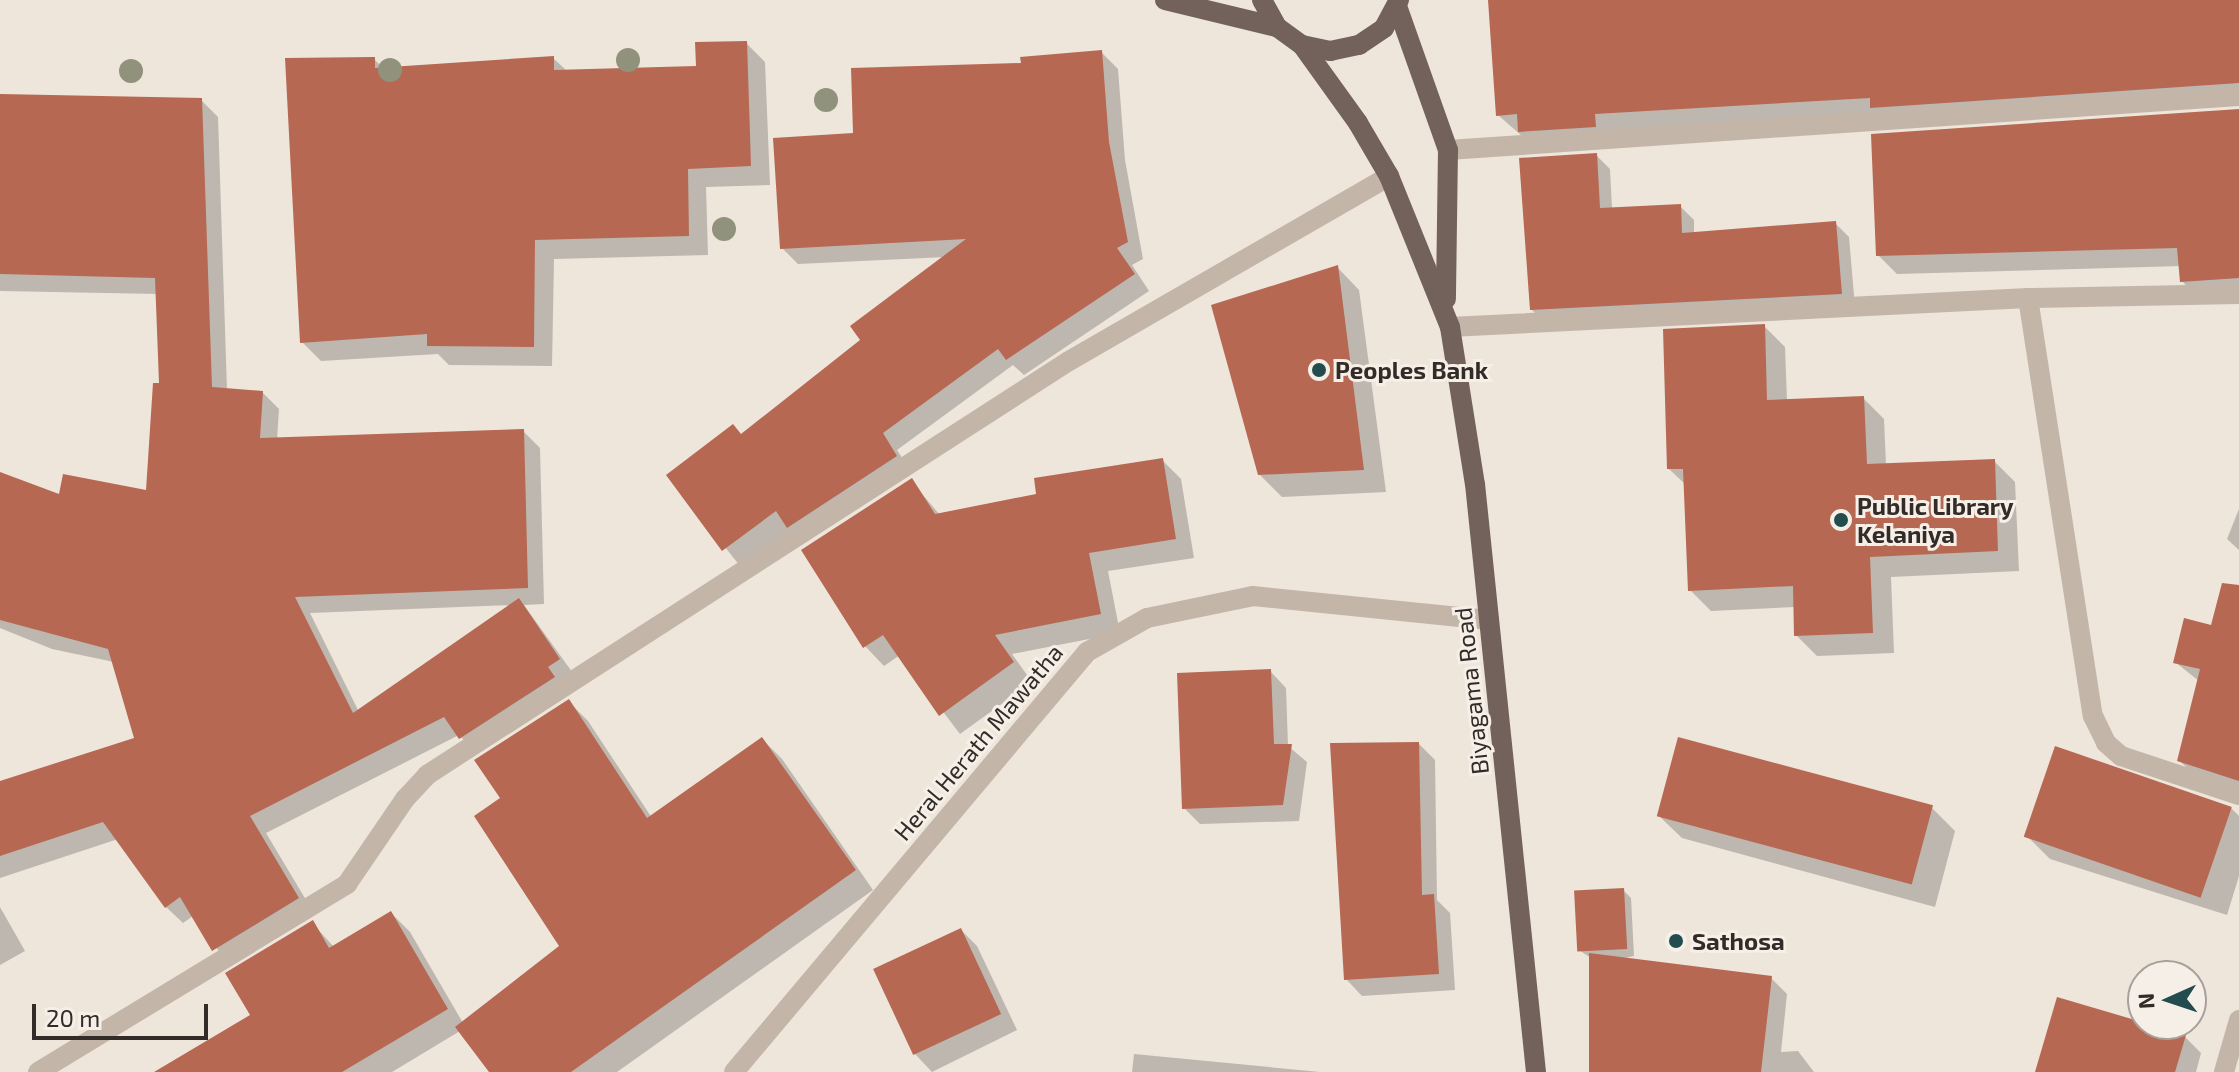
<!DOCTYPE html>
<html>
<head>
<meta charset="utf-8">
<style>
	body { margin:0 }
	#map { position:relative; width:2239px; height:1072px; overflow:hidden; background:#eee5db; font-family:"Exo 2",sans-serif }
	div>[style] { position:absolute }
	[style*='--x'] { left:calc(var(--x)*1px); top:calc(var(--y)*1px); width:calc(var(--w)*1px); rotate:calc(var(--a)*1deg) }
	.shadow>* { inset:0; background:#0003 }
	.building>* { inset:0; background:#b66852; transform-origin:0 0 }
	.lane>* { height:20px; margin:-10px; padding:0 10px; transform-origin:10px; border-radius:10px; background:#c4b5a9 }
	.street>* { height:20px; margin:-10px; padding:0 10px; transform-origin:10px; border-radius:10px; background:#c4b5a9 }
	.primary>* { height:20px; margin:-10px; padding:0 10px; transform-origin:10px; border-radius:10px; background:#73625b }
	.trees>* { width:24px; height:24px; margin:-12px; border-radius:50%; background:#90927c }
	.dots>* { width:22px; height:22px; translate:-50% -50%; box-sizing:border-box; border:4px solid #f6efe7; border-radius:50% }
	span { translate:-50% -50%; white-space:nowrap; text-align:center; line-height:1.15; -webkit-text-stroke:6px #f6efe7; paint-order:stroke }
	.poi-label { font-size:24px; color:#332b28; font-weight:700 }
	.left { translate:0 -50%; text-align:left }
	.street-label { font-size:24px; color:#332b28 }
	.north { position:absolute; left:2127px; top:960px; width:80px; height:80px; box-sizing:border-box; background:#f6efe7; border:2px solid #a8a19b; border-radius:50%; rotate:267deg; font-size:22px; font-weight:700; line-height:32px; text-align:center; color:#332b28 }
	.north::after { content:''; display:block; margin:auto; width:28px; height:36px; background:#234c4f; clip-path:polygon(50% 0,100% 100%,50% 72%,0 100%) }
	.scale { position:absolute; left:32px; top:1004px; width:176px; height:36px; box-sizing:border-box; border:4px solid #332b28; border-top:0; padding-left:10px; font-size:24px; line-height:28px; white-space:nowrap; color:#332b28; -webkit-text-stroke:6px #f6efe7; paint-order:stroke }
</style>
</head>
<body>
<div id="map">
	<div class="shadow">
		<i style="clip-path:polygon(1490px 0,2239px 0,2239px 102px,1538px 150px,1498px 115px)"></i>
		<i style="clip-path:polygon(746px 43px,765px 62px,770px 185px,706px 187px,708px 255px,554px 259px,552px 366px,449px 365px,438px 354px,321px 361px,302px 342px,374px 59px,384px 69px,553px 58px,567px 71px,698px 68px)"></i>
		<i style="clip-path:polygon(1101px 52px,1118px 69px,1125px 160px,1143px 259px,1132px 265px,1149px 291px,1024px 375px,1013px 365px,897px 450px,912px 473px,804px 543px,790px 529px,740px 566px,668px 475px,743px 436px,863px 341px,946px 257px,798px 264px,782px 248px,855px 135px,1023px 65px)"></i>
		<i style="clip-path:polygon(evenodd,0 96px,201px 100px,218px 117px,227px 390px,262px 392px,279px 409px,277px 440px,523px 431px,540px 448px,544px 604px,524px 605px,575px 676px,477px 754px,459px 735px,266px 833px,315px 915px,230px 966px,193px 916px,183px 923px,166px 907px,118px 839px,0 878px,0 783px,136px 740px,114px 662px,52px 649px,0 628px,0 474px,60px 497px,147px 493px,161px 385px,158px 294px,0 291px,0 96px,512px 605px,359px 712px,310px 613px,512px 605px)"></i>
		<i style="clip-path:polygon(2239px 111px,2239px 297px,2200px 300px,2182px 281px,2181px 266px,1897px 274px,1878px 255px)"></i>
		<i style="clip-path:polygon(1596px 155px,1610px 169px,1612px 209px,1680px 206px,1694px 220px,1694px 234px,1835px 223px,1849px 237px,1855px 307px,1545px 323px,1531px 309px)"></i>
		<i style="clip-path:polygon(1337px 267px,1359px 290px,1386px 492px,1282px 497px,1259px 474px)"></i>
		<i style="clip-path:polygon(1764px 326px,1785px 347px,1787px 401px,1863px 398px,1884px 419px,1886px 465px,1994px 461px,2015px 482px,2019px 571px,1891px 577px,1894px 653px,1817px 656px,1796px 635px,1795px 607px,1711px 611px,1690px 590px,1686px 485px,1669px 469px)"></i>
		<i style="clip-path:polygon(1162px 460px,1181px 479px,1194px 558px,1108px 571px,1120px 633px,1012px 654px,1032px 682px,960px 734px,900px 655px,884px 666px,865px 646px,911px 481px,940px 515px,1039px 495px)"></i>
		<i style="clip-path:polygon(2239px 509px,2239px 550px,2227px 539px)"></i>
		<i style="clip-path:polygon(2239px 634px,2239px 791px,2196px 777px,2179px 760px,2199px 681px,2175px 662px)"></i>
		<i style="clip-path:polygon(1270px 671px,1286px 688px,1288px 746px,1307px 762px,1299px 821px,1200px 824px,1184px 808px)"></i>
		<i style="clip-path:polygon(569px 702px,588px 721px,652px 818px,762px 739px,782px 759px,873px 890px,617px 1072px,491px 1072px,460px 1031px,392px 1072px,158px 1072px,253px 1016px,312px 923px,334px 947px,391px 913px,410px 932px,463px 1023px,561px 946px,503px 799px)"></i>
		<i style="clip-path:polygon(1419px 744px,1435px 760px,1437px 900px,1450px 913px,1455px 990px,1362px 996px,1346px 979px)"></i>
		<i style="clip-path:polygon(1932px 808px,1955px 831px,1935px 907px,1682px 838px,1659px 816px)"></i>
		<i style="clip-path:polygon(2231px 808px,2239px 816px,2239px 876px,2227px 915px,2050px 859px,2027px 836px)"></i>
		<i style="clip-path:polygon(1623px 890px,1631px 898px,1634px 956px,1620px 959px,1771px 978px,1787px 994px,1781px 1052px,1798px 1051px,1814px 1072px,1591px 1072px,1591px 958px,1579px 950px)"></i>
		<i style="clip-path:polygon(0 907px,25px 951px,0 965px)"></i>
		<i style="clip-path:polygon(961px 930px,977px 946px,1017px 1030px,932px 1072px,916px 1055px,876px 972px)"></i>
		<i style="clip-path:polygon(2185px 1037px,2201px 1053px,2196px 1072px,2037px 1072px)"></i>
		<i style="clip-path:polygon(1134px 1054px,1320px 1072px,1132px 1072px)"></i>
	</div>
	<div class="building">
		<i style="clip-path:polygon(1488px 0,2239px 0,2239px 83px,1870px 108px,1870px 98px,1595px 114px,1596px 127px,1518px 132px,1517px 114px,1496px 116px)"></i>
		<i style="clip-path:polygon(747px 41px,751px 166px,688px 169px,689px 236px,535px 240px,534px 347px,427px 346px,427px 334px,300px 343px,285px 58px,375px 57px,375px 68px,554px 56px,554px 70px,696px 66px,695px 42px)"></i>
		<i style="clip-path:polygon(1102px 50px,1109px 142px,1128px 242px,1117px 248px,1135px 274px,1006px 360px,998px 349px,883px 433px,897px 456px,787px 528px,776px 511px,722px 551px,666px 475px,733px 424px,741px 434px,860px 340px,850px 326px,966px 239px,780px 249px,773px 138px,853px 133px,851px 68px,1021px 63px,1020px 57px)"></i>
		<i style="clip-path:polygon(0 94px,202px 98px,212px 387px,263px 391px,260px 438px,524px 429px,528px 588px,295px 597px,353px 713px,519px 598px,560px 659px,548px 667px,555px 677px,459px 739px,444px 717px,250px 816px,299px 898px,212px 951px,180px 897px,165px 908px,103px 822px,0 856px,0 781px,134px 738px,108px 649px,0 620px,0 472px,59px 494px,63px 474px,146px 490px,153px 383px,159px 383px,155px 278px,0 274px)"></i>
		<i style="clip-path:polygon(2239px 109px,2239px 278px,2180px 282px,2177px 248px,1876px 256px,1871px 134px)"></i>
		<i style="clip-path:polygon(1597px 153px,1600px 208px,1681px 204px,1682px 233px,1836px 221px,1842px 294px,1530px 310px,1519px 158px)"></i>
		<i style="clip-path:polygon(1338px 265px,1364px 470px,1258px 475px,1211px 305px)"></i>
		<i style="clip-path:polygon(1765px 324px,1767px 400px,1864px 396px,1867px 464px,1995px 459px,1998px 551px,1870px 557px,1873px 633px,1794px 636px,1793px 586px,1688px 591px,1683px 469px,1667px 469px,1663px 329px)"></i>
		<i style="clip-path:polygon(1163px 458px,1176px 539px,1089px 553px,1101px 614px,995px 635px,1014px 662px,939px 716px,883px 635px,863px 648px,801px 550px,912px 478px,935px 514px,1036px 494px,1034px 478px)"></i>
		<i style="clip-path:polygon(2222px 583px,2239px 585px,2239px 781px,2177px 761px,2200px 669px,2173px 663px,2184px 618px,2211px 625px)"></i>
		<i style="clip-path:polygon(1271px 669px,1274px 744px,1292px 744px,1283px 805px,1182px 809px,1177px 673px)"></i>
		<i style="clip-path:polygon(569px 699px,647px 818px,762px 737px,856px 870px,571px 1072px,489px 1072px,455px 1027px,559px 946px,474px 816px,500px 798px,474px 760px)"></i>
		<i style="left:1678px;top:737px;width:264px;height:82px;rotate:15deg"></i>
		<i style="clip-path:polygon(1419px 742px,1422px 895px,1434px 894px,1439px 974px,1344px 980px,1330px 743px)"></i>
		<i style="left:2055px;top:746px;width:187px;height:96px;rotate:19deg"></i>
		<i style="left:1624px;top:888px;width:61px;height:50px;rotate:87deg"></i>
		<i style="clip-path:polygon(391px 911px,448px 1009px,342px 1072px,154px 1072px,250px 1015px,225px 973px,313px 920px,329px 948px)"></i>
		<i style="left:961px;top:928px;width:95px;height:97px;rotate:65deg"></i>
		<i style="clip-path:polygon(1589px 953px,1772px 976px,1761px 1072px,1589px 1072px)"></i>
		<i style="clip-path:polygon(2057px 997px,2186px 1035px,2175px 1072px,2035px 1072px)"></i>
	</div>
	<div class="lane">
		<i style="--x:38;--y:1072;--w:362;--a:-31.3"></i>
		<i style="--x:347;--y:884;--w:103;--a:-55.7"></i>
		<i style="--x:405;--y:799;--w:33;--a:-47"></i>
		<i style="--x:427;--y:775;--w:764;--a:-32.82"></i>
		<i style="--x:1069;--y:361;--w:370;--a:-30"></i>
	</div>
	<div class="street">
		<i style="--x:1448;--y:150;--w:793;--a:-3.91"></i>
		<i style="--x:2028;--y:298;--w:423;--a:81.2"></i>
		<i style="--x:2093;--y:716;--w:30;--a:64"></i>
		<i style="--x:2106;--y:743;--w:20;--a:41"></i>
		<i style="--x:2121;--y:756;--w:124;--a:18.3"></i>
		<i style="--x:1450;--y:327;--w:579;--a:-2.87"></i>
		<i style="--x:2028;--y:298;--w:211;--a:-1.1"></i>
		<i style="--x:734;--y:1072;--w:549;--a:-49.95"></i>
		<i style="--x:1087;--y:652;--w:69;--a:-29.5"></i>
		<i style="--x:1147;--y:618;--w:108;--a:-11.7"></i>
		<i style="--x:1253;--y:596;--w:237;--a:5.8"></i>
		<i style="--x:2224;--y:1072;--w:54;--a:-73.9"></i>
	</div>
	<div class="primary">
		<i style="--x:1165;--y:0;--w:115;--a:13.6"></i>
		<i style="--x:1262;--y:0;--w:31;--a:61"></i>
		<i style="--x:1277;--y:27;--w:31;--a:36"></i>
		<i style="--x:1302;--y:45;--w:29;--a:12"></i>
		<i style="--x:1330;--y:51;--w:30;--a:-12"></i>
		<i style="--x:1359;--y:45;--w:30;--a:-34"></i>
		<i style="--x:1384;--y:28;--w:32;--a:-62"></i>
		<i style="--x:1397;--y:6;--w:153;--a:70.5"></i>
		<i style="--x:1448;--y:150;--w:149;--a:90.8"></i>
		<i style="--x:1302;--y:45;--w:96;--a:54.3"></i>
		<i style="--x:1358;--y:123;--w:61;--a:59.7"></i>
		<i style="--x:1389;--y:176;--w:163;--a:68"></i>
		<i style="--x:1450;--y:327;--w:159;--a:81"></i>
		<i style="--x:1475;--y:484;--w:591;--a:84.08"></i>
	</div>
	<div class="trees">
		<i style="left:628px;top:60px"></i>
		<i style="left:390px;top:70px"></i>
		<i style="left:131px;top:71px"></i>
		<i style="left:826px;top:100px"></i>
		<i style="left:724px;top:229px"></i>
	</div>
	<div class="dots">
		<i style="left:1319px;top:370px;background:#234c4f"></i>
		<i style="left:1841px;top:520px;background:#234c4f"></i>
		<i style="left:1676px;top:941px;background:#234c4f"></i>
	</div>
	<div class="poi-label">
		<span class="left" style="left:1335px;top:370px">Peoples Bank</span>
		<span class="left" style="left:1857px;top:520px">Public Library<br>Kelaniya</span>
		<span class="left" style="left:1692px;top:941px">Sathosa</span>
	</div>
	<div class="street-label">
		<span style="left:1471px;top:691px;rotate:-96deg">Biyagama Road</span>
		<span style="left:978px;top:742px;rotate:-50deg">Heral Herath Mawatha</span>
	</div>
	<div class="north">N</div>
	<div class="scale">20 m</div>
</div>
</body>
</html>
